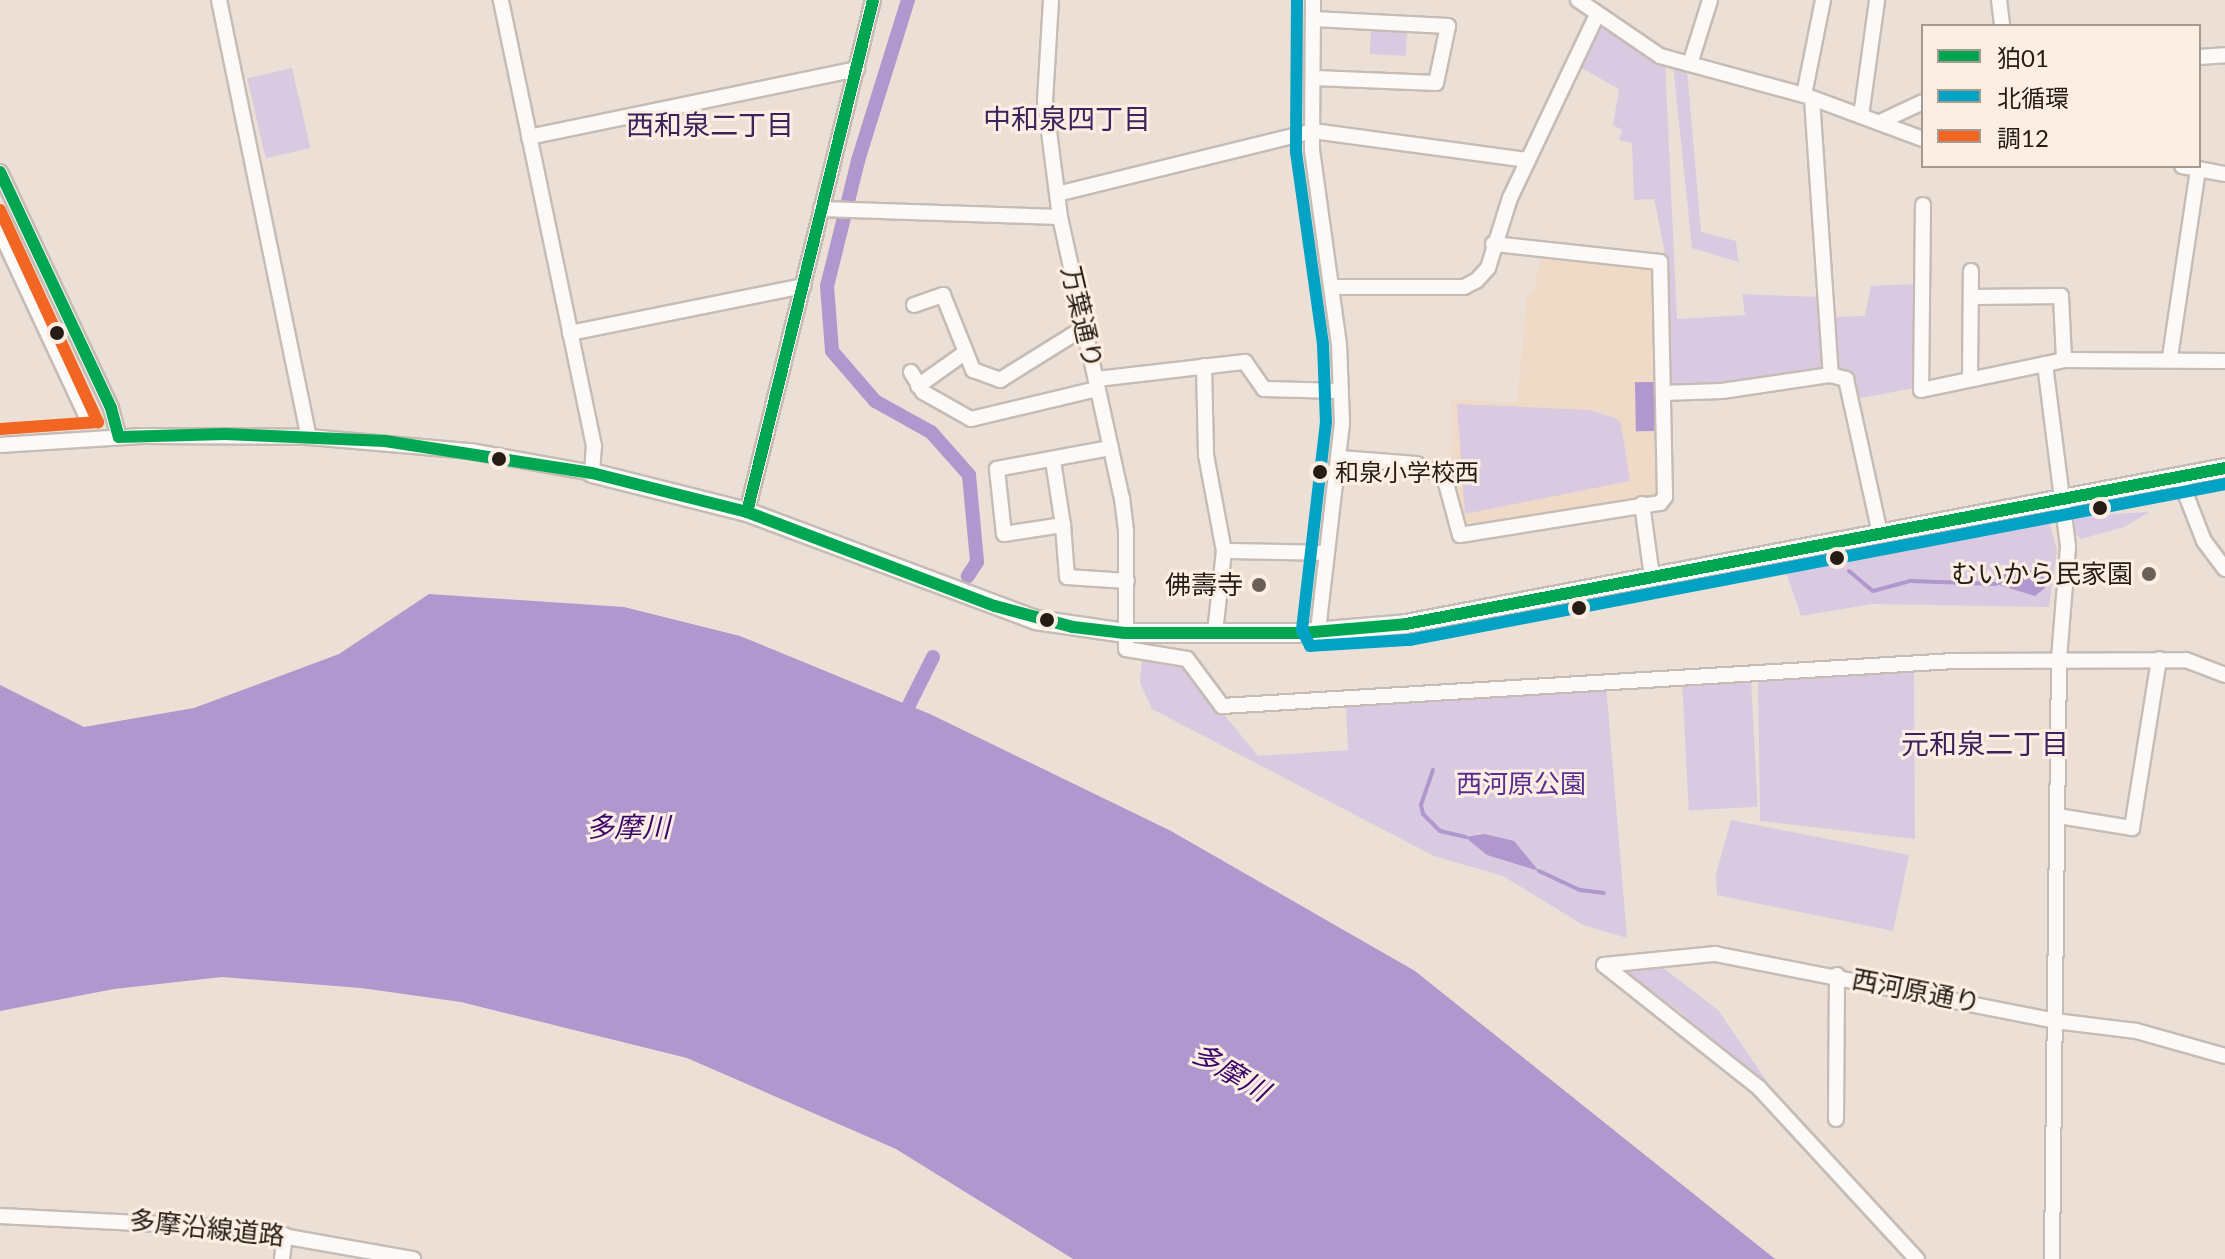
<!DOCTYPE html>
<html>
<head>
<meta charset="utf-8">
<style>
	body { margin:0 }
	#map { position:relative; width:2225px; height:1259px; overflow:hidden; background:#ecdfd5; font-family:Lato,"Noto Sans JP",sans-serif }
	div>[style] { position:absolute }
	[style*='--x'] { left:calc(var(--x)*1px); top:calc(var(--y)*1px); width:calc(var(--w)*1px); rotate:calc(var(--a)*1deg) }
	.built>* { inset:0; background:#efd9c7 }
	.green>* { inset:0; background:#d9cae2; transform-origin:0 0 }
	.water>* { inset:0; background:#b097cd; transform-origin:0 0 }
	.stream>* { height:4px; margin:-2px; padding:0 2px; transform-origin:2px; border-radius:2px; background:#b097cd }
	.canal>* { height:14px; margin:-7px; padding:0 7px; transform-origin:7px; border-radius:7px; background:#b097cd }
	.roads { filter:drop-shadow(2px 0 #c6bcb4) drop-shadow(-2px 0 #c6bcb4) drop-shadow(0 2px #c6bcb4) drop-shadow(0 -2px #c6bcb4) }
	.minor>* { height:14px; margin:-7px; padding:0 7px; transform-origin:7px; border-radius:7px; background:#fcfaf9 }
	.major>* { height:18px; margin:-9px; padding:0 9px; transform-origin:9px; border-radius:9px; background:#fcfaf9 }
	.bus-1>* { height:12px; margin:-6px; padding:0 6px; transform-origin:6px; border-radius:6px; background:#00a651 }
	.bus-2>* { height:12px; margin:-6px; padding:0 6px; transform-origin:6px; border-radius:6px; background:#02a2c5 }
	.bus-3>* { height:12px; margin:-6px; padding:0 6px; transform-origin:6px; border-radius:6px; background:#f26522 }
	.dots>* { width:22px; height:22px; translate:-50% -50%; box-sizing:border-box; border:4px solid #fceee2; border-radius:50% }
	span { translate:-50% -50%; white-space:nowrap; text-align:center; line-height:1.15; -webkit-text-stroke:6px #fceee2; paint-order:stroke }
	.bus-label { font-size:24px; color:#251c15 }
	.left { translate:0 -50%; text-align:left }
	.street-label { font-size:26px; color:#251c15 }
	.poi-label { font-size:26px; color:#251c15 }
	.right { translate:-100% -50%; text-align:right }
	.park-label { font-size:26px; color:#592e90 }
	.neighbourhood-label { font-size:28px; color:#3b235d }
	.water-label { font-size:28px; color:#3b056c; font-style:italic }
	.legend { position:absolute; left:1921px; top:24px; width:280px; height:144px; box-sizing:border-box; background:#fceee2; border:2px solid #a69a90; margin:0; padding:10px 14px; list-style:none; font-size:24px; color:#251c15 }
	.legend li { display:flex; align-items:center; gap:16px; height:40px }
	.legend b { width:40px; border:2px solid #a69a90 }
</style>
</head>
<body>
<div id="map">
	<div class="built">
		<i style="clip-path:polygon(1541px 254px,1656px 263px,1661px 492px,1658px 497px,1460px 525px,1453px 478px,1451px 399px,1517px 404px,1527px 295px,1534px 292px)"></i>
	</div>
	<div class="green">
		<i style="clip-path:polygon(1601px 24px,1665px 63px,1677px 319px,1745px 315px,1738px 262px,1692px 248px,1673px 65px,1687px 70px,1701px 232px,1736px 241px,1742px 294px,1820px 297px,1826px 368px,1822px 371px,1669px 387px,1666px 258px,1654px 199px,1634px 200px,1632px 143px,1619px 140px,1622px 130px,1613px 125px,1619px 89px,1580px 67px)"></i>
		<i style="left:1371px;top:30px;width:36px;height:24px;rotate:3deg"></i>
		<i style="left:292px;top:68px;width:82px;height:46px;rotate:77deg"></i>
		<i style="clip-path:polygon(1915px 284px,1915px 388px,1860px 398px,1851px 377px,1836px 368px,1834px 317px,1865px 316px,1871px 286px)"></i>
		<i style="clip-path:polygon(1457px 404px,1590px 410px,1615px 418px,1621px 423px,1630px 481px,1465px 514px)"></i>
		<i style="clip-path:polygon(2150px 512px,2124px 527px,2081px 539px,2075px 534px,2074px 516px)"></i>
		<i style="clip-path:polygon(2048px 518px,2057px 550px,2049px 607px,1872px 604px,1801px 616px,1785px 569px)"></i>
		<i style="clip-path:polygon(1142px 659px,1174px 660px,1185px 667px,1258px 756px,1348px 750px,1346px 707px,1606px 684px,1627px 938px,1583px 925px,1503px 876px,1434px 856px,1152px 709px,1140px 683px)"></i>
		<i style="clip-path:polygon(1914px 670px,1915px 839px,1760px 821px,1758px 679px)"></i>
		<i style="left:1751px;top:679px;width:128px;height:69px;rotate:87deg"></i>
		<i style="clip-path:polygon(1731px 820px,1909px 855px,1893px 931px,1717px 895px,1716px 874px)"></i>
		<i style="clip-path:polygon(1662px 967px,1718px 1010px,1781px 1102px,1678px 1010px,1619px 969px)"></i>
	</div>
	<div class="water">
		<i style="left:1654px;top:382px;width:49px;height:19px;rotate:89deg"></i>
		<i style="clip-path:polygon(2033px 570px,2043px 572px,2045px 588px,2035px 596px,1996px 584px,1999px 575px)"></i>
		<i style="clip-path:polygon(429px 594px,624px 607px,740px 636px,930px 714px,1171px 831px,1415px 971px,1775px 1259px,1073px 1259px,896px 1149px,687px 1058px,461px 1002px,361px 988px,222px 977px,114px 989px,0 1011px,0 685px,84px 727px,194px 708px,339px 654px)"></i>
		<i style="clip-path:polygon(1485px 834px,1514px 841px,1539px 871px,1487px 855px,1465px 837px)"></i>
	</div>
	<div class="stream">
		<i style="--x:1849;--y:571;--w:31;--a:40"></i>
		<i style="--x:1873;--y:591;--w:39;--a:-15"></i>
		<i style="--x:1911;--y:581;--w:85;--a:2"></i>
		<i style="--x:1433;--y:770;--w:37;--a:109"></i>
		<i style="--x:1421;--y:805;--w:9;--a:77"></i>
		<i style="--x:1423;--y:814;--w:24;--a:45"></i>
		<i style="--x:1440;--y:831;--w:26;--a:13"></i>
		<i style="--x:1539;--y:871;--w:45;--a:24.9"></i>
		<i style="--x:1580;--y:890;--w:24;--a:7"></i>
	</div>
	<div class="canal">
		<i style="--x:908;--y:0;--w:169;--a:107.3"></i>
		<i style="--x:858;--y:161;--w:129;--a:103.9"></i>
		<i style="--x:827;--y:286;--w:65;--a:85.6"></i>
		<i style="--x:832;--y:351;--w:66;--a:49.3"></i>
		<i style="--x:875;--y:401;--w:64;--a:29"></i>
		<i style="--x:931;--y:432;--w:57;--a:48.5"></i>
		<i style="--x:969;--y:475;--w:87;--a:84.7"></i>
		<i style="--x:977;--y:562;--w:17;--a:123"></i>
		<i style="--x:908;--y:707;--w:56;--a:-63.4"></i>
	</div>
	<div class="roads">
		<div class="minor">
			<i style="--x:219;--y:0;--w:446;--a:78.4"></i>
			<i style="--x:1051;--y:0;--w:100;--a:93.4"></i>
			<i style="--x:1045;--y:100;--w:118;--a:82.7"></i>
			<i style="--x:1060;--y:217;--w:288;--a:77.6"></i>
			<i style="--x:1122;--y:498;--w:34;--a:83"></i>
			<i style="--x:1126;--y:532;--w:117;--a:90"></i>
			<i style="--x:1126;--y:649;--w:62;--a:9.3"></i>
			<i style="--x:1187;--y:659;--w:59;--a:53.3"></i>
			<i style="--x:1222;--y:706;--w:733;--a:-3.52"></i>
			<i style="--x:1954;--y:661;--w:232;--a:-0.2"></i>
			<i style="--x:2186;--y:660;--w:42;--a:21"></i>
			<i style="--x:1313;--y:0;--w:150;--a:90.4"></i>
			<i style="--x:1312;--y:150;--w:196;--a:82.1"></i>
			<i style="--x:1339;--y:344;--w:79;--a:87.8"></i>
			<i style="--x:1342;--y:423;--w:210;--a:96.6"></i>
			<i style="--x:1578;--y:0;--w:99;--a:34.3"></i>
			<i style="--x:1660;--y:56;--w:149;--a:15.2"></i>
			<i style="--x:1804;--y:95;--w:127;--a:20.3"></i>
			<i style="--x:1999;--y:0;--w:26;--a:83"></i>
			<i style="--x:1314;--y:19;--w:134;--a:3"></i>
			<i style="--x:1448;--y:26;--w:58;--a:101.9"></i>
			<i style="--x:1436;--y:83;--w:121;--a:-177.6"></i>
			<i style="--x:2199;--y:57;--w:26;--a:-4"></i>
			<i style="--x:1690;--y:64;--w:67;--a:-72.6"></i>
			<i style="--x:1804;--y:95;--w:97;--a:-78.7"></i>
			<i style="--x:1812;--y:99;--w:277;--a:86.1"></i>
			<i style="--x:1861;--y:116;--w:117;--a:-82.1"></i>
			<i style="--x:1880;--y:122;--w:47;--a:-24.9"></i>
			<i style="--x:529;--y:137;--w:335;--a:-11.7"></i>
			<i style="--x:2182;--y:166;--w:44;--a:10.5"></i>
			<i style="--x:0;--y:172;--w:261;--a:64.8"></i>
			<i style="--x:111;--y:408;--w:30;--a:75"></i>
			<i style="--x:1057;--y:194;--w:264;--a:-13.8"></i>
			<i style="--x:1313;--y:131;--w:217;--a:7.7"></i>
			<i style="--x:1923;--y:205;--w:185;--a:90.6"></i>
			<i style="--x:1921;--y:390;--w:146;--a:-11.8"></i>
			<i style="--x:2064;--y:360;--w:161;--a:0.4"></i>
			<i style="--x:821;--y:209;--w:239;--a:1.9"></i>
			<i style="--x:0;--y:231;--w:208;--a:65"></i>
			<i style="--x:1332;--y:287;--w:132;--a:0"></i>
			<i style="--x:1464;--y:287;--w:13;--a:-27"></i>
			<i style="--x:1476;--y:281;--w:18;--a:-47"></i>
			<i style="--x:1488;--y:268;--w:73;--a:-72.6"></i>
			<i style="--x:1510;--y:198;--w:203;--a:-64.6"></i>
			<i style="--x:1972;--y:297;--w:89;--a:-0.6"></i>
			<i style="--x:2061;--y:296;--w:64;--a:87.3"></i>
			<i style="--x:914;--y:305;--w:31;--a:-19"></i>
			<i style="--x:943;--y:295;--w:81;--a:68.2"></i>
			<i style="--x:973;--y:370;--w:29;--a:20"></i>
			<i style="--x:1000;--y:380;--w:100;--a:-31.9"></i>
			<i style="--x:570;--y:333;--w:238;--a:-11.4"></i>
			<i style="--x:2170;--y:357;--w:190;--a:-81.5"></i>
			<i style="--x:2045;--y:364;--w:184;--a:82.8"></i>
			<i style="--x:2068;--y:547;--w:111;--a:94.6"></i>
			<i style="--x:2059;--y:658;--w:601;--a:90.67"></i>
			<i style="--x:1204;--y:366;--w:89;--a:88.7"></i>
			<i style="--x:1206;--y:455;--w:98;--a:79.4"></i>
			<i style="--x:1224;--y:551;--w:82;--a:96.3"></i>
			<i style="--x:911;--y:372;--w:23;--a:59"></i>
			<i style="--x:923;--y:392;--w:55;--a:29.4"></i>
			<i style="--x:971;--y:419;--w:130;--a:-13.4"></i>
			<i style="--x:1970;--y:378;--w:107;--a:-89.5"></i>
			<i style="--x:1097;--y:379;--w:149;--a:-6.6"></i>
			<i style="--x:1245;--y:362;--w:33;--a:55"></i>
			<i style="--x:1264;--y:389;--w:77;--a:1.5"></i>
			<i style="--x:918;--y:386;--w:55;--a:-35.4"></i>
			<i style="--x:1663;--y:393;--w:59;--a:-1.9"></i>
			<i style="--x:1722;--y:391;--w:110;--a:-8.4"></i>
			<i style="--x:1831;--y:375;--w:16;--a:15"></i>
			<i style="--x:1846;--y:379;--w:159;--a:77.6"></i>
			<i style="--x:0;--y:445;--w:142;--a:-3.6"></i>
			<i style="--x:142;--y:436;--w:167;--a:0.3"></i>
			<i style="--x:309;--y:437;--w:162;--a:5"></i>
			<i style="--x:470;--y:451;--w:124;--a:10.2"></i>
			<i style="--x:592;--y:473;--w:27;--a:-86"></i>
			<i style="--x:594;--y:446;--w:456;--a:-101.8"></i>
			<i style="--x:1110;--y:448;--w:115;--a:169.5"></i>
			<i style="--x:997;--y:469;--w:65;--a:83.9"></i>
			<i style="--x:1004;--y:534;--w:60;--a:-8.7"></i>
			<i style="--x:1063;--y:525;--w:52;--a:85.6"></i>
			<i style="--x:1067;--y:577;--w:60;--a:3.8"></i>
			<i style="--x:1340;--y:458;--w:76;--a:4.5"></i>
			<i style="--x:1416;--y:464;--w:30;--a:23"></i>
			<i style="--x:1444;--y:476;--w:61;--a:74.8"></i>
			<i style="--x:1460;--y:535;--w:203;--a:-9.1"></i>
			<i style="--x:1660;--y:503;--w:8;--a:-50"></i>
			<i style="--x:1665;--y:497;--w:235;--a:-91.2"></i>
			<i style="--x:1660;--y:262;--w:168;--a:-173.8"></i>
			<i style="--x:1053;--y:461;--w:65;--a:81.1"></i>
			<i style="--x:2179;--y:477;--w:69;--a:68.7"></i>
			<i style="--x:2204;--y:541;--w:35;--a:53"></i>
			<i style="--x:1642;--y:504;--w:74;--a:82.2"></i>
			<i style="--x:747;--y:512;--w:527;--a:-76.17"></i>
			<i style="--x:1224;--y:551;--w:103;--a:1.1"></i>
			<i style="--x:2058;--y:816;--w:75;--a:9.2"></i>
			<i style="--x:2132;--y:828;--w:171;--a:-80.9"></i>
			<i style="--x:1604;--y:965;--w:112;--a:-5.7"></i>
			<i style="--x:1715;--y:954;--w:347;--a:11.1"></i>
			<i style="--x:2055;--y:1021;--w:82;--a:7"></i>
			<i style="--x:2136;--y:1031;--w:92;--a:15.7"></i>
			<i style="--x:1604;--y:965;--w:198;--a:38.4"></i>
			<i style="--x:1759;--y:1088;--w:233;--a:47.3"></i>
			<i style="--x:1836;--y:1119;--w:144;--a:-89.6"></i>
			<i style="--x:0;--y:1216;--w:237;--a:2.9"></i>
			<i style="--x:237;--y:1228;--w:179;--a:10"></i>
			<i style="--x:282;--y:1259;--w:24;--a:-83"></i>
		</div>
		<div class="major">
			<i style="--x:592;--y:473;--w:160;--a:14.1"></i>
			<i style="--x:747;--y:512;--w:309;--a:20.5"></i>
			<i style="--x:1036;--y:620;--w:90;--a:8.3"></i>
			<i style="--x:1125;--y:633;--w:177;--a:0"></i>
			<i style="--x:1302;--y:633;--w:104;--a:-4.9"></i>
			<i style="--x:1406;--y:624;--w:834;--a:-10.78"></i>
		</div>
	</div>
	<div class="bus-1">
		<i style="--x:0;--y:172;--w:261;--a:64.8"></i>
		<i style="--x:111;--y:408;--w:30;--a:75"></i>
		<i style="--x:119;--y:437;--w:106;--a:-1.6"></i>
		<i style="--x:225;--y:434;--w:160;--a:2.5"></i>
		<i style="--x:385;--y:441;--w:209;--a:8.8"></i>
		<i style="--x:592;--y:473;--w:160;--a:14.1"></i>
		<i style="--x:747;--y:512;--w:265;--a:20.8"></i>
		<i style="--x:995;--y:606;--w:81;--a:15.1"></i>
		<i style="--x:1073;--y:627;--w:52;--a:6.6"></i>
		<i style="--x:1125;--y:633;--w:177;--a:0"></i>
		<i style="--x:1302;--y:633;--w:104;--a:-4.9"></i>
		<i style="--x:1406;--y:624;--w:834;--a:-10.78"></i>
		<i style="--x:747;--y:512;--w:527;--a:-76.17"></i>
	</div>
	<div class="bus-2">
		<i style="--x:1297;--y:0;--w:152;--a:90.4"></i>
		<i style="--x:1296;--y:152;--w:195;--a:82"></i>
		<i style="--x:1323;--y:345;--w:77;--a:87.8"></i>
		<i style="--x:1326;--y:422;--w:209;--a:96.6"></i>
		<i style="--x:1302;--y:630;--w:18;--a:63"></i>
		<i style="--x:1310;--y:646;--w:99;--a:-3.5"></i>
		<i style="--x:1409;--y:640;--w:831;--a:-10.82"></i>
	</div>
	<div class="bus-3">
		<i style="--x:0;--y:210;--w:234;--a:65.2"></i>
		<i style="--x:98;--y:422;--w:98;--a:175.9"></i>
	</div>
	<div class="dots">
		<i style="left:57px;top:333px;background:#251c15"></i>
		<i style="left:499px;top:459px;background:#251c15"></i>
		<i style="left:1320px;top:472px;background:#251c15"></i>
		<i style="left:2100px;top:508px;background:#251c15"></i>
		<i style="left:1837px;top:558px;background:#251c15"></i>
		<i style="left:2149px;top:574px;background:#6b6058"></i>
		<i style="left:1259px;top:585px;background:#6b6058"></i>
		<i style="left:1579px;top:608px;background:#251c15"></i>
		<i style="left:1047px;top:620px;background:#251c15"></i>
	</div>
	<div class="bus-label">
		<span class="left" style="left:1335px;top:472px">和泉小学校西</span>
	</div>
	<div class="street-label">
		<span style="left:1082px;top:317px;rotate:77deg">万葉通り</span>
		<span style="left:1916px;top:991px;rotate:11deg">西河原通り</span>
		<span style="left:207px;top:1228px;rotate:6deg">多摩沿線道路</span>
	</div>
	<div class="poi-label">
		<span class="right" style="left:2133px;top:574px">むいから民家園</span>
		<span class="right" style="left:1243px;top:585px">佛壽寺</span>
	</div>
	<div class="park-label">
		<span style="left:1521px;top:784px">西河原公園</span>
	</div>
	<div class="neighbourhood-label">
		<span style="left:1067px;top:118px">中和泉四丁目</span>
		<span style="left:710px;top:124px">西和泉二丁目</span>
		<span style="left:1985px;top:743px">元和泉二丁目</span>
	</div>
	<div class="water-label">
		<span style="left:628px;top:826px">多摩川</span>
		<span style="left:1231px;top:1071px;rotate:31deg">多摩川</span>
	</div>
	<ul class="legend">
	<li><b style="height:10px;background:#00a651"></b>狛01</li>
	<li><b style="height:10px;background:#02a2c5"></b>北循環</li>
	<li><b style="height:10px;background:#f26522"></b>調12</li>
	</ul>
</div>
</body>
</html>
